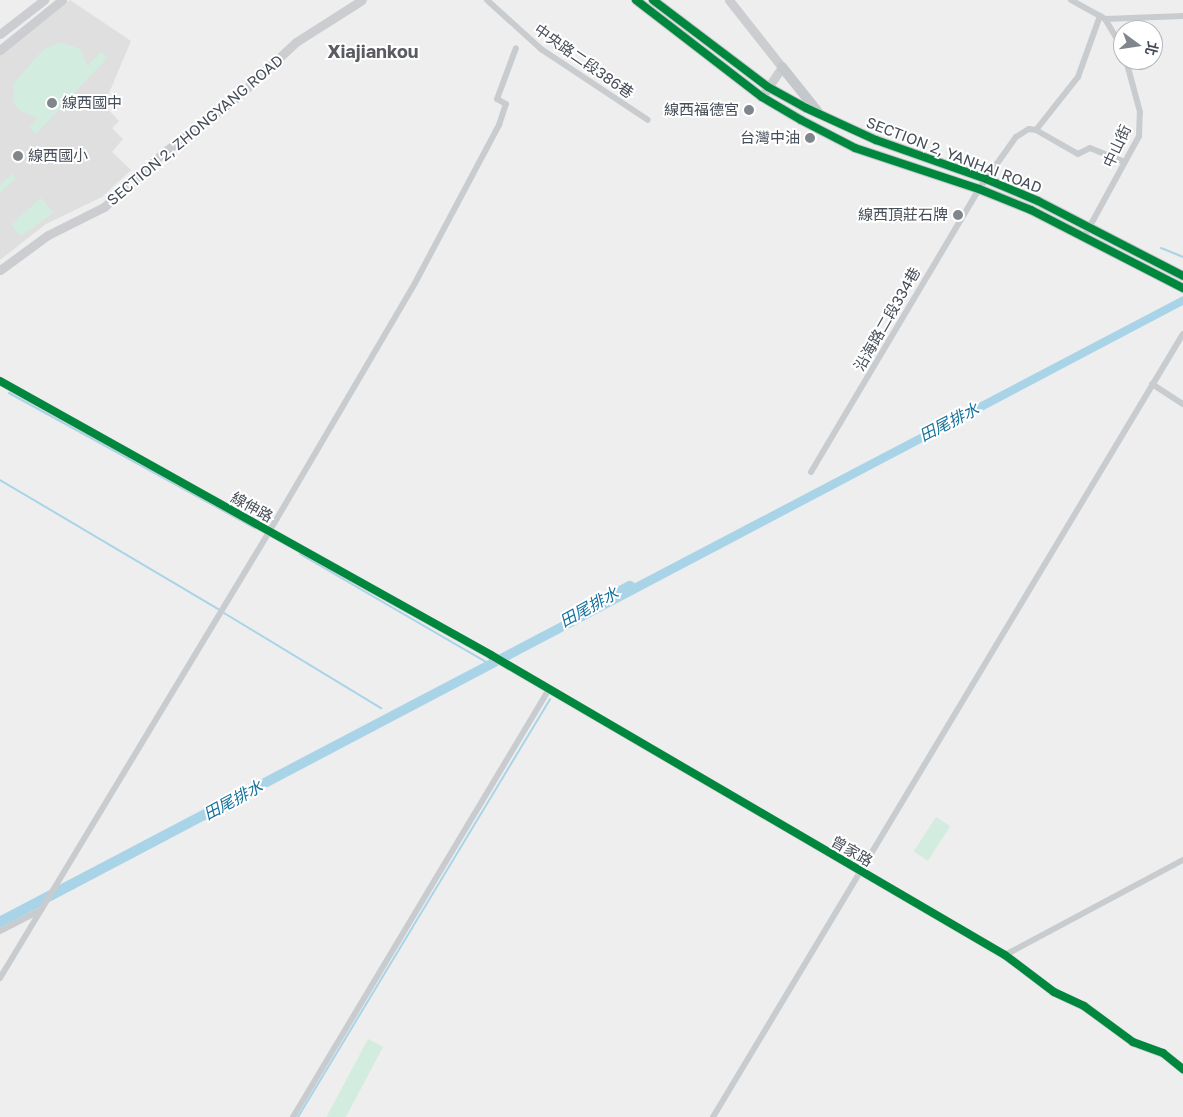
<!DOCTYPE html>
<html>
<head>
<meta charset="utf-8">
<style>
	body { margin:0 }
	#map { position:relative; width:1183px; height:1117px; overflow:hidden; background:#eee; font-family:"Golos Text","Noto Sans TC",sans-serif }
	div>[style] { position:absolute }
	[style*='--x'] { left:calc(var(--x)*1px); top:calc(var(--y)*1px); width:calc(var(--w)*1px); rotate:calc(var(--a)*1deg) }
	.education>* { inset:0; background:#e0dfdf }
	.green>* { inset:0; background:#d2ece0; transform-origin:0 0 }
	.water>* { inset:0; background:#a9d4e8 }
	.stream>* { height:2px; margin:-1px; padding:0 1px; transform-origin:1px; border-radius:1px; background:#a9d4e8 }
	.river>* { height:11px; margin:-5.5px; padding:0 5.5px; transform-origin:5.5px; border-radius:5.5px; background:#a9d4e8 }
	.street>* { height:6px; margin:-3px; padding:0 3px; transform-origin:3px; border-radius:3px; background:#c9cccf }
	.secondary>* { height:9px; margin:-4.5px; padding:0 4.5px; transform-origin:4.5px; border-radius:4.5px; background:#cbcdd0 }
	.primary>* { height:10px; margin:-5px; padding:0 5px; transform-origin:5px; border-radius:5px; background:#c5c8cb }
	.cycleway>* { height:8px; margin:-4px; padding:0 4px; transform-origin:4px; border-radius:4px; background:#00873e }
	.dots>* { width:14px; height:14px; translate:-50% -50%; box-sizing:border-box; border:2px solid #fff; border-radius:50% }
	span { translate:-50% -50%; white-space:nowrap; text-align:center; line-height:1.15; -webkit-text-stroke:4px #fff; paint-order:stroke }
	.street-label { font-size:15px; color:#464e59 }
	.poi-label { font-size:15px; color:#464e59 }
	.left { translate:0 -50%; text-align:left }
	.right { translate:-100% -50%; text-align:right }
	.water-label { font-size:16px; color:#14719e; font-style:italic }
	.quarter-label { font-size:18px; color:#5a5c61; font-weight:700 }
	.north { position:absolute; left:1113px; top:20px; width:50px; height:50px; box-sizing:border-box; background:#fff; border:1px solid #b5b8bd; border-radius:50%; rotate:104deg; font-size:14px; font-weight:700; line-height:20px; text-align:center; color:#464e59 }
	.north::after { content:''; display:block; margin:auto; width:18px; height:22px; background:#81868d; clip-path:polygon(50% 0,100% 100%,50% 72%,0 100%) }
</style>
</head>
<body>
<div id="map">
	<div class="education">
		<i style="clip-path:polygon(70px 0,131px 41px,104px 105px,119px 121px,112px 128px,123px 139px,112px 152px,131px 170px,102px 197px,46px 224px,0 260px,0 55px)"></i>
	</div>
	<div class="green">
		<i style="clip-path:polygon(60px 42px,80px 49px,87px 66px,101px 52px,107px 58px,36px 134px,29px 127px,38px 118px,19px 110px,13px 101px,14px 83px,43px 50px)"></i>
		<i style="clip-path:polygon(12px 174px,16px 178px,0 193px,0 185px)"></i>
		<i style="clip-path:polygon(41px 198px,53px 213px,21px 236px,11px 224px)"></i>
		<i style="left:936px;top:817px;width:17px;height:41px;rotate:33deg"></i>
		<i style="left:368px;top:1039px;width:17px;height:91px;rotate:28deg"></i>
	</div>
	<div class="water">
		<i style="clip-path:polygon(1183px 296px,1183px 305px,0 928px,0 916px)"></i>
	</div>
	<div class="stream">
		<i style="--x:1161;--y:248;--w:24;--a:22"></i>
		<i style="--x:9;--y:393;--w:281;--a:28.8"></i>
		<i style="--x:0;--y:480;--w:256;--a:30.6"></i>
		<i style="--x:300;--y:554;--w:215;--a:30.1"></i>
		<i style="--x:224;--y:613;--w:184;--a:31.2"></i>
		<i style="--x:298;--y:1117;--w:488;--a:-58.9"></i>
	</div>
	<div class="river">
		<i style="--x:588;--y:608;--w:47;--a:-28.2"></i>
	</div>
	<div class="street">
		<i style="--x:487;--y:0;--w:73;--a:42.2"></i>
		<i style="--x:541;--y:49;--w:128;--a:33.6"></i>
		<i style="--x:1071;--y:0;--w:39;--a:29"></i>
		<i style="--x:1105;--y:19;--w:35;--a:59"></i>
		<i style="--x:1105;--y:19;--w:78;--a:-2.2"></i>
		<i style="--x:1036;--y:130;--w:68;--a:-51.6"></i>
		<i style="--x:1078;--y:77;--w:65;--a:-70.2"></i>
		<i style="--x:1084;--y:237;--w:115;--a:-61.4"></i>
		<i style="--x:1139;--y:136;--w:24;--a:-88"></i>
		<i style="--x:1140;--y:112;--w:54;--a:-105.1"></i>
		<i style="--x:1152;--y:384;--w:37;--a:33"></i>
		<i style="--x:811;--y:472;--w:329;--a:-59.3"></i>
		<i style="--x:979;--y:189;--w:64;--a:-54.6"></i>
		<i style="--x:1016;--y:137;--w:15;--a:-32"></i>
		<i style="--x:1029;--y:129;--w:7;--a:8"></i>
		<i style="--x:1036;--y:130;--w:48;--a:29.7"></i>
		<i style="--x:1078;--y:154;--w:13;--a:-27"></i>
		<i style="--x:1090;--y:148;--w:37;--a:22"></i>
		<i style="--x:0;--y:931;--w:46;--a:-27.1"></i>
		<i style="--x:1005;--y:955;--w:202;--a:-28.1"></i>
		<i style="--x:0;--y:978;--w:521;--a:-58.9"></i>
		<i style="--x:269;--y:532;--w:289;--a:-59.6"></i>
		<i style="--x:415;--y:283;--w:179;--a:-62"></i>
		<i style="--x:499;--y:125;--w:22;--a:-72"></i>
		<i style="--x:506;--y:104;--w:10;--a:-151"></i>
		<i style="--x:497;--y:99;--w:54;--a:-69.6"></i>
		<i style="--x:293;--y:1117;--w:499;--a:-59.1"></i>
		<i style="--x:713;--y:1117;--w:913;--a:-59.03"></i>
	</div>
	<div class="secondary">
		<i style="--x:729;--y:0;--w:85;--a:51.7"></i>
		<i style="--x:782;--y:67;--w:36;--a:124"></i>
		<i style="--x:0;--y:34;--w:56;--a:-37.7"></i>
		<i style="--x:0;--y:50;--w:80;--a:-38.9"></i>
		<i style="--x:0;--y:270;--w:59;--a:-36.1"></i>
		<i style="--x:48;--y:235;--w:63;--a:-26.6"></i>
		<i style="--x:104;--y:207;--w:80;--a:-42.5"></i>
		<i style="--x:163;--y:153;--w:91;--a:-37"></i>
		<i style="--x:236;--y:98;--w:82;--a:-43"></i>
		<i style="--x:296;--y:42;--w:78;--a:-32.5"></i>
		<i style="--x:0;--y:381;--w:562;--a:29.16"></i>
		<i style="--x:491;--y:655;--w:595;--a:30.27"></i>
		<i style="--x:1005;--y:955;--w:61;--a:37.1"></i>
		<i style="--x:1054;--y:992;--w:33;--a:25"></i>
		<i style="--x:1084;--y:1006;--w:61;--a:36.3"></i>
		<i style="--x:1133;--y:1042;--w:32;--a:20"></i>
		<i style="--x:1163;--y:1053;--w:26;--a:39"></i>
	</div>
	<div class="primary">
		<i style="--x:636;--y:0;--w:159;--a:37.6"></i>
		<i style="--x:762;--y:97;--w:45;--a:30.5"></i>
		<i style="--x:801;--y:120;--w:61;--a:27.4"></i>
		<i style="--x:855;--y:148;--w:131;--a:18.3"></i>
		<i style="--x:979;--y:189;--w:56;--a:22"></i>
		<i style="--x:1031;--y:210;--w:171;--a:27.2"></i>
		<i style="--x:653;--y:0;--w:144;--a:37.1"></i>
		<i style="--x:768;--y:87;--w:43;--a:28.9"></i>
		<i style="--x:806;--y:108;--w:77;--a:24.6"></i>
		<i style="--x:876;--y:140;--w:117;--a:19.5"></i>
		<i style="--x:986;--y:179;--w:56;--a:22.9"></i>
		<i style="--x:1038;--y:201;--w:163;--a:27.3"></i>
		<i style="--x:782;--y:67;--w:58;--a:51.3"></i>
	</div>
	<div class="cycleway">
		<i style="--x:636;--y:0;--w:159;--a:37.6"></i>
		<i style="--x:762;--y:97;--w:45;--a:30.5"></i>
		<i style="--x:801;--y:120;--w:61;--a:27.4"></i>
		<i style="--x:855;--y:148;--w:131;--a:18.3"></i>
		<i style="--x:979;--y:189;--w:56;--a:22"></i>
		<i style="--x:1031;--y:210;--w:171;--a:27.2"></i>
		<i style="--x:653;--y:0;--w:144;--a:37.1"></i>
		<i style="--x:768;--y:87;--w:43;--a:28.9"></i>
		<i style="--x:806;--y:108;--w:77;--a:24.6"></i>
		<i style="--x:876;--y:140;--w:117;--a:19.5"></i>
		<i style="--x:986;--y:179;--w:56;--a:22.9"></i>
		<i style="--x:1038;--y:201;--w:163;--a:27.3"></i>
		<i style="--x:0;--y:381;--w:562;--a:29.16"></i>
		<i style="--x:491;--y:655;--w:595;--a:30.27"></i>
		<i style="--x:1005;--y:955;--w:61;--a:37.1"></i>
		<i style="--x:1054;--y:992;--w:33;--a:25"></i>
		<i style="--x:1084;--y:1006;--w:61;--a:36.3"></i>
		<i style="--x:1133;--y:1042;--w:32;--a:20"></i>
		<i style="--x:1163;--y:1053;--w:26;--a:39"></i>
	</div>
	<div class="dots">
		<i style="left:52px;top:103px;background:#81868d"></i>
		<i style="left:749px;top:110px;background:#81868d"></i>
		<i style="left:810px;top:138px;background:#81868d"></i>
		<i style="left:18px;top:156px;background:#81868d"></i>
		<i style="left:958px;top:215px;background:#81868d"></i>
	</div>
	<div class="street-label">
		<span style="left:584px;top:61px;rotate:35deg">中央路二段386巷</span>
		<span style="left:195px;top:130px;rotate:-40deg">SECTION 2, ZHONGYANG ROAD</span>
		<span style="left:1117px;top:146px;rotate:-65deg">中山街</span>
		<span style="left:954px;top:155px;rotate:21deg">SECTION 2, YANHAI ROAD</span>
		<span style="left:887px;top:319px;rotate:-60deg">沿海路二段334巷</span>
		<span style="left:252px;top:507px;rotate:29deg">線伸路</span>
		<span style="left:852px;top:851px;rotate:30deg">曾家路</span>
	</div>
	<div class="poi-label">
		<span class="left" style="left:62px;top:103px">線西國中</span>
		<span class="right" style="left:739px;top:110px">線西福德宮</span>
		<span class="right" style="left:800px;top:138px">台灣中油</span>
		<span class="left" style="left:28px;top:156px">線西國小</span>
		<span class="right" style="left:948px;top:215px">線西頂莊石牌</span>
	</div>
	<div class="water-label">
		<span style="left:949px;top:422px;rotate:-27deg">田尾排水</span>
		<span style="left:589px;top:607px;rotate:-29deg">田尾排水</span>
		<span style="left:233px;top:800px;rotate:-28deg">田尾排水</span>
	</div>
	<div class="quarter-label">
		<span style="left:373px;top:51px">Xiajiankou</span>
	</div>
	<div class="north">北</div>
</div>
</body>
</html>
